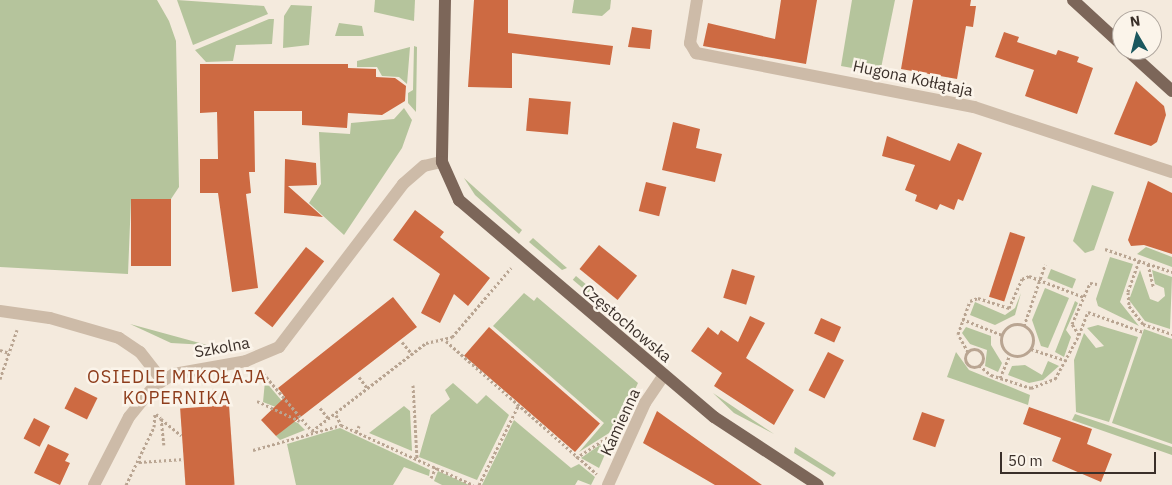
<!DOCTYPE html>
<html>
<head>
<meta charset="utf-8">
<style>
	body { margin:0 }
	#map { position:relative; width:1172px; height:485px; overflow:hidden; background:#f4eadd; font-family:"IBM Plex Sans",sans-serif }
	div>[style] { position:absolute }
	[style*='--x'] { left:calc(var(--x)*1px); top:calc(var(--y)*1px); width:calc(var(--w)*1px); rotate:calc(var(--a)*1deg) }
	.green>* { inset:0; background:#b5c49c; transform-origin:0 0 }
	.building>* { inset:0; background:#cd6a42; transform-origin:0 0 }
	.path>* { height:3px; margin-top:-1.5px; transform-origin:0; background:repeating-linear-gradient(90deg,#b9a592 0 2.5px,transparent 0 5px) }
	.path>.ring { margin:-1.5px; padding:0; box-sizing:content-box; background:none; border:3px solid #b9a592; border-radius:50% }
	.minor>* { height:12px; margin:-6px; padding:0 6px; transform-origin:6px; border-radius:6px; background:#cdbba8 }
	.major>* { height:12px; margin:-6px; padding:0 6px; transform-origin:6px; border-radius:6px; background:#7c6659 }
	span { translate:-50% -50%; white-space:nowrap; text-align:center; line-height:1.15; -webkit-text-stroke:5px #fbf4ea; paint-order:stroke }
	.street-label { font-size:16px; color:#3a2f29 }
	.neighbourhood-label { font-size:18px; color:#8e3d1c; letter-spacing:1px }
	.north { position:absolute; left:1112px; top:10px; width:50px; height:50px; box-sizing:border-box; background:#fbf4ea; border:1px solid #aea59d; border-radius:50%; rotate:352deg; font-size:14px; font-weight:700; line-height:20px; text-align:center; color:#3a2f29 }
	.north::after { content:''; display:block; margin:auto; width:18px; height:22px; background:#1b575e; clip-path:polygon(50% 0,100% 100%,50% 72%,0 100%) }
	.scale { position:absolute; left:1000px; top:452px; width:156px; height:22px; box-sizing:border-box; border:2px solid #3a2f29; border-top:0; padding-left:6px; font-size:15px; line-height:18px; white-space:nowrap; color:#3a2f29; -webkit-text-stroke:4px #fbf4ea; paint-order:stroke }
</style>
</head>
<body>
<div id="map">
	<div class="green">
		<i style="clip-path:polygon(0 0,157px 0,169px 21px,176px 41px,179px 187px,171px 199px,131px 199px,128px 274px,0 267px)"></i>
		<i style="clip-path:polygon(177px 0,264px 6px,268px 14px,193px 45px)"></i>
		<i style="clip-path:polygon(375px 0,415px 0,414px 21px,374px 12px)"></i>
		<i style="clip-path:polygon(574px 0,611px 0,610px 9px,602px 16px,572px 13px)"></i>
		<i style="clip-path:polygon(852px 0,895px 0,880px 73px,841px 66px)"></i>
		<i style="clip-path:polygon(291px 5px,312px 6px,309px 45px,283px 48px,284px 16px)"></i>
		<i style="clip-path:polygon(269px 19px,274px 19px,272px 44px,236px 45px,233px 61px,206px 62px,195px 50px)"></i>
		<i style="clip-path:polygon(339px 23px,362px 26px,364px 36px,335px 36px)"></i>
		<i style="clip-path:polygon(414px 46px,417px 47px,416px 112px,408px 103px,408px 93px,413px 90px)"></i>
		<i style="clip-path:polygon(410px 47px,407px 84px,399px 77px,382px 76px,377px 67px,357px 67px,357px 61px)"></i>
		<i style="clip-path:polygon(404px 108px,412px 120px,402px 148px,344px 235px,309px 203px,321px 184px,319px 132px,350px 134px,351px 123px,394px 119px)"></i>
		<i style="clip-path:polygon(464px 178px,522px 230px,519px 234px,475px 195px)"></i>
		<i style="clip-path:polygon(1092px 185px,1114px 192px,1094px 250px,1085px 253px,1073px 241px)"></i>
		<i style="clip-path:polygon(533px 238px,567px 268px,562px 270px,529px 242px)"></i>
		<i style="clip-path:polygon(1146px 247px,1172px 257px,1172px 267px,1137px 254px)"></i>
		<i style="clip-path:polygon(1110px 257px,1133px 264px,1120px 302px,1139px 326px,1098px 306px,1096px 299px)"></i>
		<i style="left:1051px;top:269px;width:27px;height:10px;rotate:22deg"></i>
		<i style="clip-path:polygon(1140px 270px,1150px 299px,1158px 302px,1165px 296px,1164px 288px,1155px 284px,1152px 270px,1172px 277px,1170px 329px,1145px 321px,1129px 300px)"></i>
		<i style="left:576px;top:276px;width:53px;height:5px;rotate:40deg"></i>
		<i style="clip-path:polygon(1045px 288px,1069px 298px,1048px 348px,1041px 346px,1032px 320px)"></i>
		<i style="clip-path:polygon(524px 293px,534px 301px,537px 297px,638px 383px,617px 428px,579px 452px,604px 423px,493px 326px)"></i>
		<i style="clip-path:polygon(1021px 293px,1015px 315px,995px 325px,970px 315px,975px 302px,1005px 315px,1015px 308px)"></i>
		<i style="clip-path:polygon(1075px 301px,1078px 303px,1066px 330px,1071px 337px,1064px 357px,1055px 352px)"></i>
		<i style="clip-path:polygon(130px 324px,207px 345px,171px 343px)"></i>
		<i style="clip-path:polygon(1098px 325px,1138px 337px,1109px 422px,1076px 412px,1074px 360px,1084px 333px,1096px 348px,1104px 346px,1087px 328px)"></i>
		<i style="clip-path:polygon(966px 327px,991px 336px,991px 345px,1002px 363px,998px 372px,985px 366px,987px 350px,970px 344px,962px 333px)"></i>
		<i style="clip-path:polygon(1144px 329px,1172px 339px,1172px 444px,1112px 423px)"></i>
		<i style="clip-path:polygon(956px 352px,969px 370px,1030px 395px,1028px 405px,947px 377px)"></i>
		<i style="clip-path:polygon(1048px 361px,1059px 366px,1043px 380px,1029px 383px,1008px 375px,1012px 366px,1025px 365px,1042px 375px)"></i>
		<i style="clip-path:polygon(265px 381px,293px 414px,263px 402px)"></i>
		<i style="clip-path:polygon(453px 383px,477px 404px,486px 395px,509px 415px,477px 480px,419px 457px,431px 415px,450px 399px,445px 390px)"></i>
		<i style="clip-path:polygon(713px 393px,753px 420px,774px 434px,734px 413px)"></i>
		<i style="clip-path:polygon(404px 406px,410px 411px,412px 451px,369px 433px)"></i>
		<i style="clip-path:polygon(269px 412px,298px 423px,305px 430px,280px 440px,276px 436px,284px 428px)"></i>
		<i style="clip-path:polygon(1075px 414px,1172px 447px,1172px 455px,1072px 420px)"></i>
		<i style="clip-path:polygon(514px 420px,571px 468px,579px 464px,595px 477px,591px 485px,578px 480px,575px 485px,482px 485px)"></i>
		<i style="clip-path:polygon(340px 428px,430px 470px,429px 476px,404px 467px,393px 485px,296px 485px,287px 444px)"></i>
		<i style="clip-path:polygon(613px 436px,599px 468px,581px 458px)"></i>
		<i style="clip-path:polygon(795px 447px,836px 473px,833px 477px,794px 453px)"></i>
		<i style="clip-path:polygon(438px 471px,469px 485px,442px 485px,434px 481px)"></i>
	</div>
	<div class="building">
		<i style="clip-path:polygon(474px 0,508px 0,508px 33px,613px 46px,610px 65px,512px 53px,512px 88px,468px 87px)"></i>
		<i style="clip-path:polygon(781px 0,817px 0,806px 64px,703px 46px,708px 23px,775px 39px)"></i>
		<i style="clip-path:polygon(913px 0,971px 0,970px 6px,976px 6px,973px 27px,966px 26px,957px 79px,901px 69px)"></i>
		<i style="clip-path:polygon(632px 27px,652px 30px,650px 49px,628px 47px)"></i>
		<i style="clip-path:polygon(1004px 32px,1019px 37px,1017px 42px,1056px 55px,1058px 50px,1079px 57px,1077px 62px,1093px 68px,1077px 114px,1025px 96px,1034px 70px,995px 57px)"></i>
		<i style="clip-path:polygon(200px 64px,348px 64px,348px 68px,376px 69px,376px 77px,395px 78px,406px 86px,405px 101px,382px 115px,348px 113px,347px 128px,302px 125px,302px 111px,254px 111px,255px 172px,249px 172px,251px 193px,246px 194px,258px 288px,232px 292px,218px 193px,200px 193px,200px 159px,218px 159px,217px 112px,200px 113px)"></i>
		<i style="clip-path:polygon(1136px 81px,1164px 106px,1166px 115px,1157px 142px,1151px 146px,1114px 134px)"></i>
		<i style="left:529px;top:98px;width:42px;height:33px;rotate:5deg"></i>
		<i style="clip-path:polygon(673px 122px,700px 129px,696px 148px,722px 154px,715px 182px,662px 170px)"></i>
		<i style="clip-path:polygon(887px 136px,950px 161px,958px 143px,982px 153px,963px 201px,958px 199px,954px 210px,940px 204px,937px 210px,915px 201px,917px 195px,905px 190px,915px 165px,882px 156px)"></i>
		<i style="clip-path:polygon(285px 159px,316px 163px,317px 185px,288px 186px,323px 217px,284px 213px)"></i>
		<i style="clip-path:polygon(1148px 181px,1172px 193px,1172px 254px,1144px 245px,1131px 246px,1128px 240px)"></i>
		<i style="left:646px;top:182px;width:21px;height:30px;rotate:14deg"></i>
		<i style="left:131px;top:199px;width:40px;height:67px"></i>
		<i style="clip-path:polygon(415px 210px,444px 232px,440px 237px,490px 278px,468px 306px,454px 294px,440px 323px,421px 313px,440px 274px,393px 240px)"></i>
		<i style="left:1010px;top:232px;width:16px;height:68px;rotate:18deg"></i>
		<i style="left:599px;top:245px;width:49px;height:31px;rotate:39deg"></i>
		<i style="left:306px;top:247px;width:23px;height:84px;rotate:38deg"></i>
		<i style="left:732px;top:269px;width:24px;height:30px;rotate:17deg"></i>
		<i style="clip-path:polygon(393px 297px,417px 327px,276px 436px,261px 420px,285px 397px,278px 388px)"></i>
		<i style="clip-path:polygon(750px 316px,765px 323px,746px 358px,794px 390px,774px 425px,714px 386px,722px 373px,691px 351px,708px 327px,718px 335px,721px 330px,738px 342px)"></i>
		<i style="left:821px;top:318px;width:22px;height:17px;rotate:24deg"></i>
		<i style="left:489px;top:327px;width:147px;height:38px;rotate:41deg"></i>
		<i style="left:828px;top:352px;width:18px;height:43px;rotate:27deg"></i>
		<i style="left:75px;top:387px;width:25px;height:24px;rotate:26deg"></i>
		<i style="left:229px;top:405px;width:80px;height:49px;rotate:86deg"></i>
		<i style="clip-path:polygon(1029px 407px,1092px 429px,1087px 444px,1112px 454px,1101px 482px,1052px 461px,1061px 438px,1023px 424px)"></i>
		<i style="clip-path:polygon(657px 411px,706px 446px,762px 485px,715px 485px,643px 443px)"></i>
		<i style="left:922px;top:412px;width:24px;height:29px;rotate:19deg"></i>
		<i style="left:34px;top:418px;width:18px;height:23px;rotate:27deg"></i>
		<i style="clip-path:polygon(48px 444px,69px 454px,65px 461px,70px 463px,60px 485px,34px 473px)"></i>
	</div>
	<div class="path">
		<i style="--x:1105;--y:249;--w:71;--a:18.9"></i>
		<i style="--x:1139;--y:261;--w:33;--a:110"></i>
		<i style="--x:1128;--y:292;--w:14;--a:86"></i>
		<i style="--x:1129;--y:306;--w:23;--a:52"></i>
		<i style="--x:1143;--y:324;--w:31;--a:19"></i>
		<i style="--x:1148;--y:264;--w:23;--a:77"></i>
		<i style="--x:962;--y:319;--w:43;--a:21.8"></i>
		<i class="ring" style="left:1001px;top:324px;width:29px;height:29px"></i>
		<i style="--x:1024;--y:326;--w:65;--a:-71"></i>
		<i style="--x:1079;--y:335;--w:25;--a:-69"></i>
		<i style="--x:1088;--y:312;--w:59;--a:20"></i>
		<i style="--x:446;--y:341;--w:201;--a:41.4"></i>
		<i style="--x:402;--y:342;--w:16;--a:50"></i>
		<i style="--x:1031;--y:349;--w:39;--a:18"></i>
		<i class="ring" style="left:965px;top:349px;width:15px;height:15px"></i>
		<i style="--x:0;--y:350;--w:9;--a:18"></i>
		<i style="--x:968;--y:352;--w:21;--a:-119"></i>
		<i style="--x:958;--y:334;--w:35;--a:-70"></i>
		<i style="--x:970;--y:301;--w:9;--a:-21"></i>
		<i style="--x:978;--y:298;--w:33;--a:18"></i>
		<i style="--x:1009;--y:308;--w:32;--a:-66"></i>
		<i style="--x:1022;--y:279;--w:8;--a:-23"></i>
		<i style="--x:1029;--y:276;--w:59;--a:20.9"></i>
		<i style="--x:979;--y:365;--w:16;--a:40"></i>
		<i style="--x:991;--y:375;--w:42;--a:18"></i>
		<i style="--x:1031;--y:388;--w:26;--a:-21"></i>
		<i style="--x:1055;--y:379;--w:50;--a:-61.4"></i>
		<i style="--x:1079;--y:335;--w:13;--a:-122"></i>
		<i style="--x:1072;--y:324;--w:45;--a:-66.3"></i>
		<i style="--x:1090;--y:283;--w:7;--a:8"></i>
		<i style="--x:263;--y:373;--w:76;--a:49.8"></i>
		<i style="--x:312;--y:431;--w:144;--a:-37.7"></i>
		<i style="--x:426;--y:343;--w:27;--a:-13"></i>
		<i style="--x:452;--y:337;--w:91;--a:-49.5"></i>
		<i style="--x:359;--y:377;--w:15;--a:53"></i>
		<i style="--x:1000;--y:378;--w:26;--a:-67"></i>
		<i style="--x:0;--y:379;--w:52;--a:-70.9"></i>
		<i style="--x:413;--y:385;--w:74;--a:86.9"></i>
		<i style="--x:257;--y:401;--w:47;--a:24.9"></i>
		<i style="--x:320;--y:408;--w:14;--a:51"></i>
		<i style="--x:156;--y:414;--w:6;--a:39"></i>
		<i style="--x:161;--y:418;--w:27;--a:84"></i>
		<i style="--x:336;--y:415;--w:11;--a:63"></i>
		<i style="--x:161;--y:419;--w:26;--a:39"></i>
		<i style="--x:356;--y:432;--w:7;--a:-63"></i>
		<i style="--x:253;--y:450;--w:91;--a:-15.9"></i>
		<i style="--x:341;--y:425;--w:145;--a:24.4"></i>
		<i style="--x:576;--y:458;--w:42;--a:-33.3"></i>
		<i style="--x:139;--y:462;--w:45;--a:-3.8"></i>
		<i style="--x:431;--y:478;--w:12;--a:-66"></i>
		<i style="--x:126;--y:485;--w:64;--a:-64.2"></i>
		<i style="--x:154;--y:427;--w:13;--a:-86"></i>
		<i style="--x:479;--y:485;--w:88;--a:-63.7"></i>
	</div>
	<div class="minor">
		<i style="--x:697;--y:0;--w:44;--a:99.2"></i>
		<i style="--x:690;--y:43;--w:12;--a:59"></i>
		<i style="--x:696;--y:53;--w:283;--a:11"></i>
		<i style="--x:974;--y:107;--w:208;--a:18.2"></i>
		<i style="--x:0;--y:311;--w:50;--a:8"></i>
		<i style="--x:50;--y:318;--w:72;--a:16.2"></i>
		<i style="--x:119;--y:338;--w:25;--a:34"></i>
		<i style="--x:140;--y:352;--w:34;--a:52"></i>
		<i style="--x:94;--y:485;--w:76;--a:-62.8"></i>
		<i style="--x:129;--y:417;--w:38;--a:-51"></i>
		<i style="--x:153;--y:387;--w:25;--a:-32"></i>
		<i style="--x:174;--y:374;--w:73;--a:-10.2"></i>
		<i style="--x:246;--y:361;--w:36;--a:-23"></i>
		<i style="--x:279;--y:347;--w:205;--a:-52.7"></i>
		<i style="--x:403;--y:184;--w:28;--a:-41"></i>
		<i style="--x:424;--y:166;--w:18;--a:-13"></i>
		<i style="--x:608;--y:485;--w:90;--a:-65.7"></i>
		<i style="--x:645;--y:403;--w:34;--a:-56"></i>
	</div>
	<div class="major">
		<i style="--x:445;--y:0;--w:162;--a:91.1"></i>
		<i style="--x:442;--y:162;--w:42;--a:65.9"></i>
		<i style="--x:459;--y:200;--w:335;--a:40.4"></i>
		<i style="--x:714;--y:417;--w:124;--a:33.2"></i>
		<i style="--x:1073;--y:0;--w:67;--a:42.6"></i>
		<i style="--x:1127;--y:50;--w:61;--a:42.3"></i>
	</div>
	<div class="street-label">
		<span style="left:913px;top:78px;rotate:12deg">Hugona Kołłątaja</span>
		<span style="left:627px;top:323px;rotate:40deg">Częstochowska</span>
		<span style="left:222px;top:347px;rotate:-10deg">Szkolna</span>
		<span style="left:620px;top:422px;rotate:-65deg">Kamienna</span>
	</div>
	<div class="neighbourhood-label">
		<span style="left:177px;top:388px">OSIEDLE MIKOŁAJA<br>KOPERNIKA</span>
	</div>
	<div class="north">N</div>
	<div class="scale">50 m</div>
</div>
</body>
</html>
